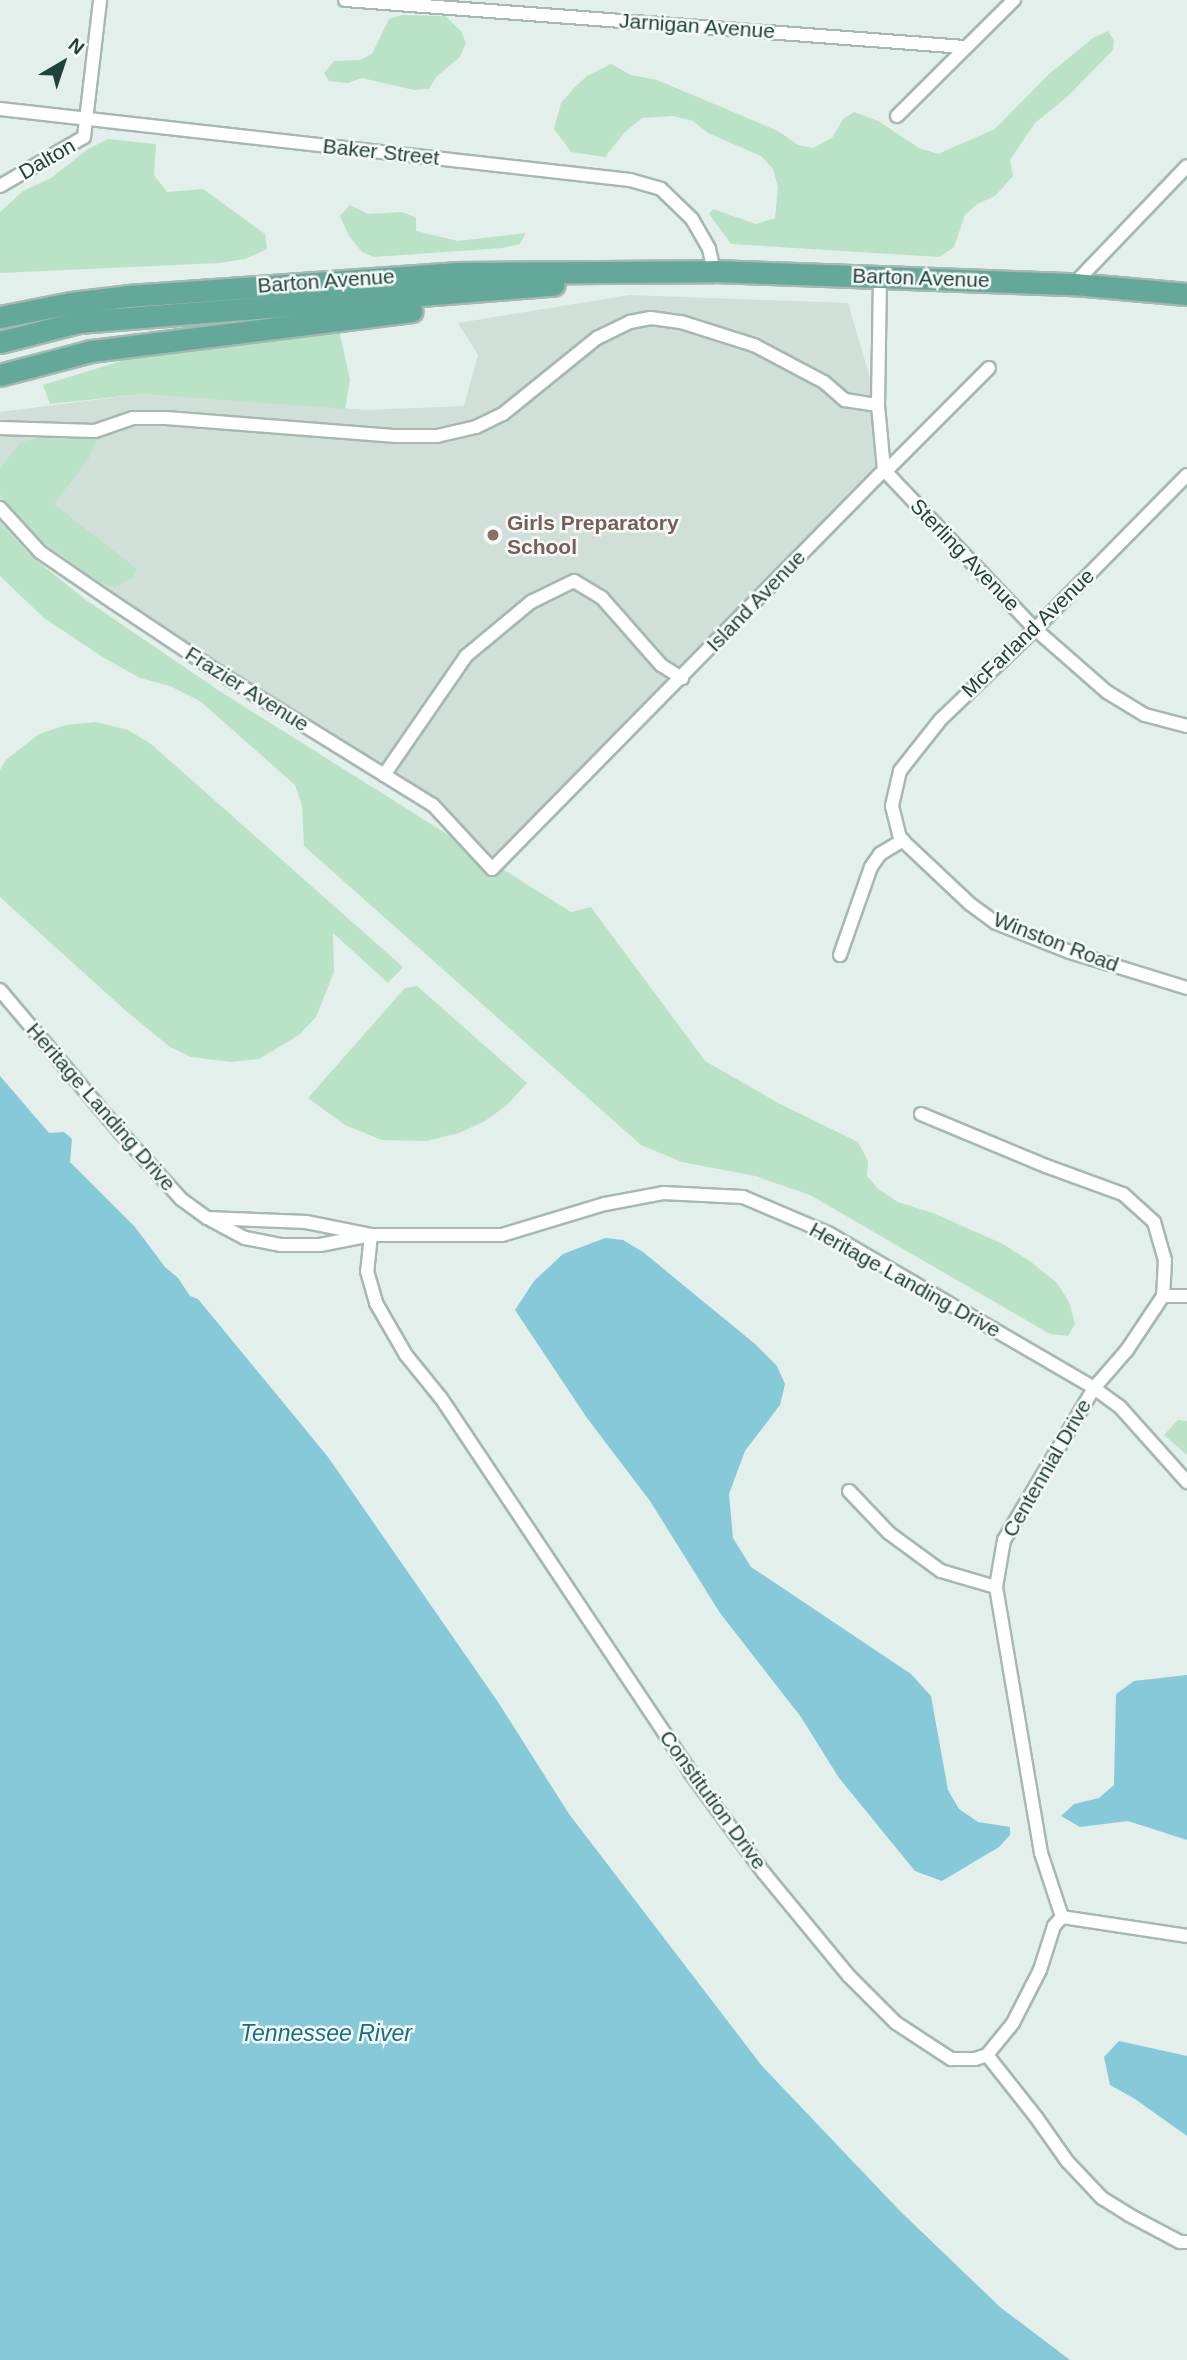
<!DOCTYPE html>
<html>
<head>
<meta charset="utf-8">
<style>
	body { margin:0 }
	#map { position:relative; width:1187px; height:2360px; overflow:hidden; background:#e3efea; font-family:Helvetica,sans-serif }
	div>[style] { position:absolute }
	[style*='--x'] { left:calc(var(--x)*1px); top:calc(var(--y)*1px); width:calc(var(--w)*1px); rotate:calc(var(--a)*1deg) }
	.built>* { inset:0; background:#d1dfd9 }
	.green>* { inset:0; background:#bae2c6 }
	.water>* { inset:0; background:#86c9d8 }
	.roads { filter:drop-shadow(2px 0 #a5b8b2) drop-shadow(-2px 0 #a5b8b2) drop-shadow(0 2px #a5b8b2) drop-shadow(0 -2px #a5b8b2) }
	.street>* { height:12px; margin:-6px; padding:0 6px; transform-origin:6px; border-radius:6px; background:#fff }
	.primary>* { height:21px; margin:-10.5px; padding:0 10.5px; transform-origin:10.5px; border-radius:10.5px; background:#64a899 }
	.dots>* { width:19px; height:19px; translate:-50% -50%; box-sizing:border-box; border:4px solid #f5faf8; border-radius:50% }
	span { translate:-50% -50%; white-space:nowrap; text-align:center; line-height:1.15; -webkit-text-stroke:5px #f5faf8; paint-order:stroke }
	.street-label { font-size:21px; color:#21423a }
	.education-label { font-size:21px; color:#785e54; font-weight:700 }
	.left { translate:0 -50%; text-align:left }
	.water-label { font-size:23px; color:#146e85; font-style:italic }
	.north { position:absolute; left:28px; top:28px; width:70px; height:70px; -webkit-text-stroke:5px #f5faf8; paint-order:stroke; rotate:39deg; font-size:19px; font-weight:700; line-height:28px; text-align:center; color:#21423a }
	.north::after { content:''; display:block; margin:auto; width:24px; height:32px; background:#21423a; clip-path:polygon(50% 0,100% 100%,50% 72%,0 100%) }
</style>
</head>
<body>
<div id="map">
	<div class="built">
		<i style="clip-path:polygon(629px 295px,848px 303px,878px 405px,884px 470px,492px 869px,433px 805px,40px 552px,0 508px,0 412px,141px 394px,368px 410px,464px 406px,478px 355px,458px 323px)"></i>
	</div>
	<div class="green">
		<i style="clip-path:polygon(402px 15px,445px 16px,461px 31px,466px 43px,460px 57px,436px 77px,429px 89px,414px 90px,362px 78px,348px 83px,329px 81px,324px 73px,334px 61px,360px 60px,372px 54px,389px 19px)"></i>
		<i style="clip-path:polygon(1108px 31px,1114px 40px,1113px 50px,1068px 96px,1035px 123px,1010px 160px,1013px 176px,995px 196px,977px 204px,965px 215px,954px 247px,939px 257px,731px 244px,709px 214px,713px 209px,756px 224px,775px 218px,778px 187px,773px 169px,761px 156px,708px 133px,693px 121px,673px 116px,642px 118px,624px 133px,605px 157px,571px 152px,554px 129px,561px 103px,575px 87px,587px 76px,611px 64px,631px 75px,657px 80px,778px 131px,798px 145px,813px 148px,832px 138px,843px 119px,854px 112px,878px 121px,919px 148px,938px 154px,995px 129px,1049px 74px,1093px 38px)"></i>
		<i style="clip-path:polygon(108px 139px,156px 144px,154px 175px,167px 192px,203px 189px,265px 234px,267px 249px,245px 259px,219px 263px,0 273px,0 212px,23px 191px,51px 178px,88px 149px)"></i>
		<i style="clip-path:polygon(350px 205px,368px 214px,401px 212px,416px 217px,416px 231px,458px 241px,526px 233px,520px 244px,502px 248px,374px 257px,362px 252px,349px 236px,340px 216px)"></i>
		<i style="clip-path:polygon(339px 330px,350px 380px,345px 409px,141px 394px,50px 404px,43px 385px,131px 358px)"></i>
		<i style="clip-path:polygon(98px 436px,89px 458px,54px 504px,137px 569px,133px 578px,115px 587px,100px 583px,41px 540px,0 495px,0 468px,21px 442px,43px 437px)"></i>
		<i style="clip-path:polygon(0 522px,32px 557px,86px 600px,221px 692px,571px 912px,591px 907px,705px 1061px,780px 1104px,858px 1142px,868px 1161px,867px 1176px,878px 1189px,898px 1202px,933px 1213px,1003px 1244px,1031px 1262px,1057px 1283px,1069px 1302px,1075px 1324px,1068px 1336px,1050px 1334px,810px 1195px,755px 1176px,682px 1162px,641px 1145px,304px 846px,302px 805px,295px 785px,200px 701px,170px 686px,140px 678px,104px 658px,44px 618px,0 576px)"></i>
		<i style="clip-path:polygon(96px 722px,128px 730px,151px 744px,403px 967px,388px 983px,333px 933px,334px 972px,316px 1017px,299px 1035px,259px 1059px,231px 1062px,191px 1057px,170px 1047px,125px 1010px,0 897px,0 770px,6px 760px,39px 734px,66px 725px)"></i>
		<i style="clip-path:polygon(417px 986px,527px 1083px,507px 1105px,485px 1121px,459px 1133px,427px 1141px,382px 1140px,345px 1125px,308px 1098px,405px 988px)"></i>
		<i style="clip-path:polygon(1178px 1420px,1187px 1421px,1187px 1455px,1164px 1435px)"></i>
	</div>
	<div class="water">
		<i style="clip-path:polygon(0 1076px,49px 1133px,64px 1132px,72px 1139px,70px 1162px,135px 1227px,165px 1267px,178px 1278px,190px 1296px,198px 1299px,328px 1457px,498px 1702px,569px 1814px,762px 2066px,900px 2211px,1000px 2307px,1070px 2360px,0 2360px)"></i>
		<i style="clip-path:polygon(605px 1238px,623px 1240px,643px 1252px,755px 1344px,777px 1366px,785px 1384px,780px 1405px,745px 1451px,729px 1494px,733px 1538px,751px 1567px,911px 1674px,931px 1696px,948px 1790px,959px 1809px,978px 1822px,1010px 1827px,1010px 1835px,999px 1847px,942px 1881px,915px 1871px,839px 1778px,801px 1717px,720px 1613px,650px 1501px,587px 1418px,515px 1310px,534px 1281px,563px 1254px)"></i>
		<i style="clip-path:polygon(1187px 1675px,1187px 1840px,1128px 1821px,1080px 1827px,1061px 1816px,1074px 1804px,1099px 1798px,1114px 1785px,1116px 1694px,1134px 1681px)"></i>
		<i style="clip-path:polygon(1119px 2041px,1187px 2056px,1187px 2136px,1135px 2099px,1110px 2085px,1104px 2057px)"></i>
	</div>
	<div class="roads">
		<div class="street">
			<i style="--x:345;--y:0;--w:621;--a:4.34"></i>
			<i style="--x:0;--y:109;--w:634;--a:6.43"></i>
			<i style="--x:630;--y:180;--w:32;--a:16"></i>
			<i style="--x:661;--y:189;--w:43;--a:44.1"></i>
			<i style="--x:692;--y:219;--w:34;--a:60"></i>
			<i style="--x:709;--y:249;--w:23;--a:77"></i>
			<i style="--x:897;--y:116;--w:165;--a:-44.8"></i>
			<i style="--x:0;--y:186;--w:97;--a:-30.3"></i>
			<i style="--x:84;--y:137;--w:138;--a:-83.3"></i>
			<i style="--x:1074;--y:284;--w:163;--a:-46.2"></i>
			<i style="--x:0;--y:428;--w:95;--a:1.8"></i>
			<i style="--x:95;--y:431;--w:40;--a:-18.9"></i>
			<i style="--x:133;--y:418;--w:33;--a:0"></i>
			<i style="--x:166;--y:418;--w:231;--a:4.5"></i>
			<i style="--x:396;--y:436;--w:41;--a:0"></i>
			<i style="--x:437;--y:436;--w:40;--a:-13"></i>
			<i style="--x:476;--y:427;--w:30;--a:-26"></i>
			<i style="--x:503;--y:414;--w:121;--a:-39"></i>
			<i style="--x:597;--y:338;--w:37;--a:-26"></i>
			<i style="--x:630;--y:322;--w:21;--a:-11"></i>
			<i style="--x:651;--y:318;--w:30;--a:8"></i>
			<i style="--x:681;--y:322;--w:77;--a:17.5"></i>
			<i style="--x:754;--y:345;--w:79;--a:27.9"></i>
			<i style="--x:824;--y:382;--w:28;--a:41"></i>
			<i style="--x:845;--y:400;--w:33;--a:9"></i>
			<i style="--x:884;--y:470;--w:219;--a:46.5"></i>
			<i style="--x:1035;--y:629;--w:96;--a:41.2"></i>
			<i style="--x:1107;--y:692;--w:44;--a:31.2"></i>
			<i style="--x:1145;--y:715;--w:43;--a:14.7"></i>
			<i style="--x:885;--y:472;--w:147;--a:-45"></i>
			<i style="--x:1187;--y:475;--w:216;--a:134.6"></i>
			<i style="--x:1035;--y:629;--w:130;--a:136.2"></i>
			<i style="--x:941;--y:719;--w:66;--a:128.3"></i>
			<i style="--x:900;--y:771;--w:36;--a:103"></i>
			<i style="--x:892;--y:806;--w:33;--a:76"></i>
			<i style="--x:900;--y:838;--w:96;--a:43.3"></i>
			<i style="--x:970;--y:904;--w:32;--a:36"></i>
			<i style="--x:996;--y:923;--w:79;--a:21.4"></i>
			<i style="--x:1070;--y:952;--w:122;--a:17.1"></i>
			<i style="--x:0;--y:508;--w:59;--a:47.7"></i>
			<i style="--x:40;--y:552;--w:81;--a:34.5"></i>
			<i style="--x:107;--y:598;--w:130;--a:33.7"></i>
			<i style="--x:215;--y:670;--w:256;--a:31.8"></i>
			<i style="--x:433;--y:805;--w:87;--a:47.3"></i>
			<i style="--x:492;--y:869;--w:559;--a:-45.51"></i>
			<i style="--x:884;--y:470;--w:65;--a:-95.3"></i>
			<i style="--x:878;--y:405;--w:128;--a:-89.1"></i>
			<i style="--x:384;--y:775;--w:145;--a:-55.4"></i>
			<i style="--x:466;--y:656;--w:85;--a:-39.7"></i>
			<i style="--x:531;--y:602;--w:48;--a:-26"></i>
			<i style="--x:574;--y:581;--w:33;--a:31"></i>
			<i style="--x:602;--y:598;--w:89;--a:48.6"></i>
			<i style="--x:661;--y:665;--w:25;--a:32"></i>
			<i style="--x:840;--y:955;--w:93;--a:-70.6"></i>
			<i style="--x:871;--y:867;--w:16;--a:-55"></i>
			<i style="--x:880;--y:854;--w:27;--a:-31"></i>
			<i style="--x:0;--y:990;--w:187;--a:49.8"></i>
			<i style="--x:121;--y:1133;--w:89;--a:47.7"></i>
			<i style="--x:181;--y:1199;--w:32;--a:36"></i>
			<i style="--x:207;--y:1218;--w:99;--a:2.3"></i>
			<i style="--x:306;--y:1222;--w:66;--a:11.3"></i>
			<i style="--x:371;--y:1235;--w:131;--a:0"></i>
			<i style="--x:502;--y:1235;--w:108;--a:-16.8"></i>
			<i style="--x:605;--y:1204;--w:59;--a:-10.7"></i>
			<i style="--x:663;--y:1193;--w:80;--a:2.9"></i>
			<i style="--x:743;--y:1197;--w:92;--a:23"></i>
			<i style="--x:828;--y:1233;--w:308;--a:30.2"></i>
			<i style="--x:1094;--y:1388;--w:32;--a:36"></i>
			<i style="--x:1120;--y:1407;--w:101;--a:48.2"></i>
			<i style="--x:921;--y:1114;--w:135;--a:22.6"></i>
			<i style="--x:1046;--y:1166;--w:82;--a:20"></i>
			<i style="--x:1123;--y:1194;--w:42;--a:42.1"></i>
			<i style="--x:1154;--y:1222;--w:40;--a:74"></i>
			<i style="--x:1165;--y:1260;--w:36;--a:93"></i>
			<i style="--x:1163;--y:1296;--w:65;--a:123.7"></i>
			<i style="--x:1127;--y:1350;--w:50;--a:131"></i>
			<i style="--x:1094;--y:1388;--w:177;--a:120.6"></i>
			<i style="--x:1004;--y:1540;--w:48;--a:99.7"></i>
			<i style="--x:996;--y:1587;--w:270;--a:80.4"></i>
			<i style="--x:1041;--y:1853;--w:67;--a:71.8"></i>
			<i style="--x:1062;--y:1917;--w:12;--a:132"></i>
			<i style="--x:1054;--y:1926;--w:46;--a:107.7"></i>
			<i style="--x:1040;--y:1970;--w:59;--a:117"></i>
			<i style="--x:1013;--y:2023;--w:41;--a:129.1"></i>
			<i style="--x:211;--y:1220;--w:38;--a:28"></i>
			<i style="--x:245;--y:1238;--w:36;--a:11"></i>
			<i style="--x:280;--y:1245;--w:40;--a:0"></i>
			<i style="--x:320;--y:1245;--w:52;--a:-11.1"></i>
			<i style="--x:371;--y:1235;--w:36;--a:96"></i>
			<i style="--x:367;--y:1271;--w:33;--a:74"></i>
			<i style="--x:376;--y:1303;--w:60;--a:60"></i>
			<i style="--x:406;--y:1355;--w:55;--a:50.9"></i>
			<i style="--x:441;--y:1398;--w:449;--a:56.3"></i>
			<i style="--x:690;--y:1772;--w:125;--a:53.8"></i>
			<i style="--x:764;--y:1873;--w:134;--a:50.5"></i>
			<i style="--x:849;--y:1976;--w:66;--a:45"></i>
			<i style="--x:896;--y:2023;--w:66;--a:33.2"></i>
			<i style="--x:951;--y:2059;--w:24;--a:0"></i>
			<i style="--x:975;--y:2059;--w:13;--a:-18"></i>
			<i style="--x:1163;--y:1296;--w:24;--a:0"></i>
			<i style="--x:849;--y:1491;--w:58;--a:46.4"></i>
			<i style="--x:889;--y:1533;--w:64;--a:36.2"></i>
			<i style="--x:941;--y:1571;--w:57;--a:16.2"></i>
			<i style="--x:1062;--y:1917;--w:126;--a:8.6"></i>
			<i style="--x:987;--y:2055;--w:79;--a:51.7"></i>
			<i style="--x:1036;--y:2117;--w:54;--a:54.8"></i>
			<i style="--x:1067;--y:2161;--w:51;--a:46.6"></i>
			<i style="--x:1102;--y:2198;--w:32;--a:32"></i>
			<i style="--x:1129;--y:2215;--w:58;--a:27.9"></i>
			<i style="--x:1180;--y:2242;--w:7;--a:0"></i>
		</div>
		<div class="primary">
			<i style="--x:0;--y:317;--w:72;--a:-11.2"></i>
			<i style="--x:71;--y:303;--w:57;--a:-7"></i>
			<i style="--x:128;--y:296;--w:328;--a:-4"></i>
			<i style="--x:455;--y:273;--w:259;--a:-0.4"></i>
			<i style="--x:714;--y:271;--w:360;--a:2.1"></i>
			<i style="--x:1074;--y:284;--w:113;--a:5.1"></i>
			<i style="--x:0;--y:342;--w:81;--a:-14.2"></i>
			<i style="--x:79;--y:322;--w:476;--a:-4.5"></i>
			<i style="--x:0;--y:375;--w:94;--a:-14.8"></i>
			<i style="--x:91;--y:351;--w:323;--a:-7.1"></i>
		</div>
	</div>
	<div class="dots">
		<i style="left:493px;top:535px;background:#8d6e63"></i>
	</div>
	<div class="street-label">
		<span style="left:697px;top:26px;rotate:4deg">Jarnigan Avenue</span>
		<span style="left:381px;top:152px;rotate:6deg">Baker Street</span>
		<span style="left:47px;top:159px;rotate:-30deg">Dalton</span>
		<span style="left:921px;top:278px;rotate:2deg">Barton Avenue</span>
		<span style="left:326px;top:281px;rotate:-4deg">Barton Avenue</span>
		<span style="left:965px;top:555px;rotate:46deg">Sterling Avenue</span>
		<span style="left:756px;top:601px;rotate:-46deg">Island Avenue</span>
		<span style="left:1028px;top:633px;rotate:-44deg">McFarland Avenue</span>
		<span style="left:247px;top:689px;rotate:32deg">Frazier Avenue</span>
		<span style="left:1056px;top:942px;rotate:21deg">Winston Road</span>
		<span style="left:101px;top:1107px;rotate:49deg">Heritage Landing Drive</span>
		<span style="left:905px;top:1280px;rotate:29deg">Heritage Landing Drive</span>
		<span style="left:1047px;top:1468px;rotate:-60deg">Centennial Drive</span>
		<span style="left:713px;top:1800px;rotate:54deg">Constitution Drive</span>
	</div>
	<div class="education-label">
		<span class="left" style="left:507px;top:535px">Girls Preparatory<br>School</span>
	</div>
	<div class="water-label">
		<span style="left:326px;top:2033px">Tennessee River</span>
	</div>
	<div class="north">N</div>
</div>
</body>
</html>
